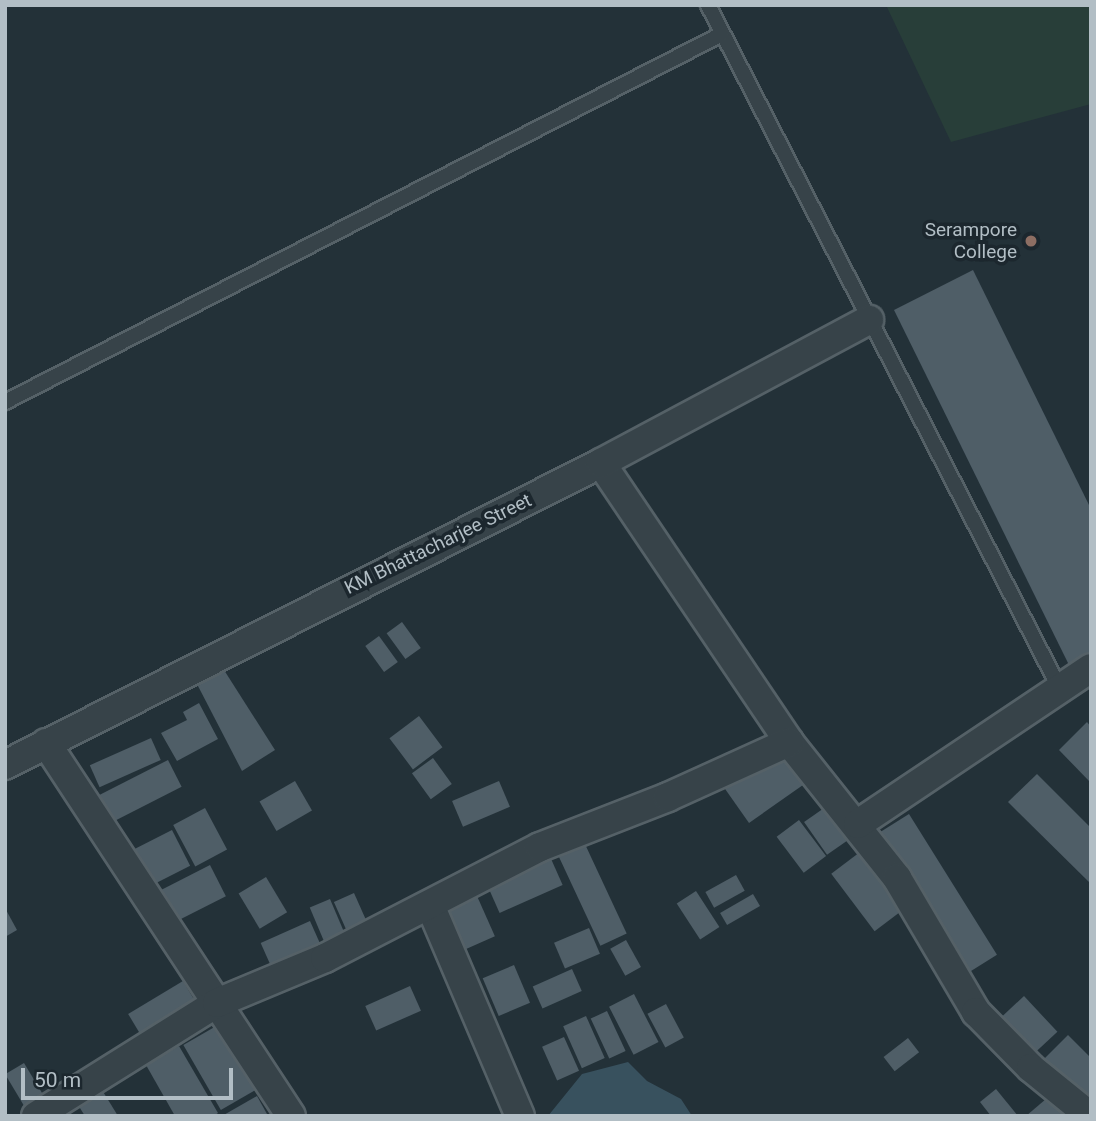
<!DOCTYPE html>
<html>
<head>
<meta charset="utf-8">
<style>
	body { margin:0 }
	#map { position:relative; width:1096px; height:1121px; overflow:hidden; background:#233138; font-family:Roboto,sans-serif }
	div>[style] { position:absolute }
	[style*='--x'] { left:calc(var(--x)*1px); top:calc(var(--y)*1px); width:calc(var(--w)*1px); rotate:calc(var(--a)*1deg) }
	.green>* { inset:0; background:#283e39 }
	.water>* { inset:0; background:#38515e }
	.building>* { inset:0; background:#4f5e67; transform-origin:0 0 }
	.roads { filter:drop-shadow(2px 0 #556167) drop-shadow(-2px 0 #556167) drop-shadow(0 2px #556167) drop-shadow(0 -2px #556167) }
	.lane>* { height:14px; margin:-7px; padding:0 7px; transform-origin:7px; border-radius:7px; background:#374349 }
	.street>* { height:28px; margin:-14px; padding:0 14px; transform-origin:14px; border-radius:14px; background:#374349 }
	.dots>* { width:19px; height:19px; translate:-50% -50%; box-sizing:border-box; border:4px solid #1c272e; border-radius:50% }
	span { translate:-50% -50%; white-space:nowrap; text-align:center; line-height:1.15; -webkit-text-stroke:7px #1c272e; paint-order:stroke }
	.poi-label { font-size:19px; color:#b2bec5 }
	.right { translate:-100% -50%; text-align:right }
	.street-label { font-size:19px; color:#b2bec5 }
	.frame { position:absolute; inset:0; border:7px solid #b2bec5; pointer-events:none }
	.scale { position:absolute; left:21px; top:1068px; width:212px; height:32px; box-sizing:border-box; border:4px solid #b2bec5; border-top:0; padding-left:9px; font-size:21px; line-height:24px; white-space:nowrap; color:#b2bec5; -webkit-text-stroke:5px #1c272e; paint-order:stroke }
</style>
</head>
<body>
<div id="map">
	<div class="green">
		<i style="clip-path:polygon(886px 5px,1091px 5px,1091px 104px,951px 142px)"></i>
	</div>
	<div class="water">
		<i style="clip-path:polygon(628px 1062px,647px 1081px,681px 1099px,692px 1116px,548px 1116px,582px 1074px)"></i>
	</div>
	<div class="building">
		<i style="clip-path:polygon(973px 270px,1091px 509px,1091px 655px,1069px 665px,894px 310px)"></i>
		<i style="left:402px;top:622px;width:32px;height:19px;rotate:54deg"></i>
		<i style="left:379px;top:636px;width:32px;height:17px;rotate:54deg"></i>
		<i style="clip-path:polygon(224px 670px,275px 750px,242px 771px,198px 686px)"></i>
		<i style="clip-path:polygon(199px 703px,218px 739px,177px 761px,161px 733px,187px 720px,183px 712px)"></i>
		<i style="left:419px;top:716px;width:39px;height:37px;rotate:53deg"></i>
		<i style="clip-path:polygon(1087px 722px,1091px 727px,1091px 783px,1059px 750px)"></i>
		<i style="left:151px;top:738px;width:24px;height:67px;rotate:66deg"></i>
		<i style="clip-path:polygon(787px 757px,803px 785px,749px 823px,723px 786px)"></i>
		<i style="left:433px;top:758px;width:32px;height:26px;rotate:54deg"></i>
		<i style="left:168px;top:760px;width:30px;height:82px;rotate:63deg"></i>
		<i style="clip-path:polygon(1037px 774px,1091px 828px,1091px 884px,1008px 802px)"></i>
		<i style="left:295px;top:781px;width:34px;height:41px;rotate:60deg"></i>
		<i style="left:499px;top:781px;width:28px;height:51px;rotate:67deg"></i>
		<i style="left:827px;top:806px;width:40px;height:28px;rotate:55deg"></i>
		<i style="left:205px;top:808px;width:47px;height:36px;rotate:62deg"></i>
		<i style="left:909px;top:814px;width:166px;height:39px;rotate:58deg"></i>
		<i style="left:799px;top:820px;width:45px;height:28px;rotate:53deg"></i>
		<i style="left:172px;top:830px;width:40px;height:42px;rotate:63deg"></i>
		<i style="left:584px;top:842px;width:101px;height:29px;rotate:65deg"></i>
		<i style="left:864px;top:849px;width:72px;height:41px;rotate:53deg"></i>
		<i style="left:548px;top:852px;width:36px;height:69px;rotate:66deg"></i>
		<i style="left:210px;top:865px;width:35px;height:56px;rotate:63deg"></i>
		<i style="left:736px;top:875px;width:18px;height:35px;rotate:61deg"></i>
		<i style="left:266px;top:877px;width:41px;height:32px;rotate:59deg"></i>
		<i style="left:696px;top:891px;width:43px;height:23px;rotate:57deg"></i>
		<i style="left:354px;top:893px;width:35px;height:22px;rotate:66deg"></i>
		<i style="left:753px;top:894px;width:14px;height:38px;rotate:60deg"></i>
		<i style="left:477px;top:896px;width:44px;height:34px;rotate:66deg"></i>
		<i style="left:330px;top:899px;width:40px;height:22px;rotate:67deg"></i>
		<i style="clip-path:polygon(5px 908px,17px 930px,5px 937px)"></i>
		<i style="left:310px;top:921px;width:34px;height:54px;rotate:66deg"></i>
		<i style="left:589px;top:928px;width:28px;height:38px;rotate:67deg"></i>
		<i style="left:626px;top:940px;width:31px;height:18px;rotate:61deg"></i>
		<i style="left:514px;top:965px;width:41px;height:34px;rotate:67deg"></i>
		<i style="left:572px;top:969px;width:24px;height:43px;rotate:66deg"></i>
		<i style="left:183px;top:981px;width:35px;height:64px;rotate:59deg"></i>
		<i style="left:410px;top:986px;width:27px;height:49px;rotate:66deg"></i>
		<i style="left:634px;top:994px;width:54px;height:28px;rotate:63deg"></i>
		<i style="left:1024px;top:996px;width:49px;height:40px;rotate:47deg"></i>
		<i style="left:666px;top:1004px;width:38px;height:21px;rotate:62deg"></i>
		<i style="left:607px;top:1011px;width:44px;height:18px;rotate:65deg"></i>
		<i style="left:586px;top:1016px;width:46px;height:25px;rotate:66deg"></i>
		<i style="left:218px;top:1025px;width:75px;height:40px;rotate:60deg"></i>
		<i style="clip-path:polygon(1068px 1035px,1091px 1058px,1091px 1096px,1079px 1107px,1038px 1065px)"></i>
		<i style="left:564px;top:1037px;width:37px;height:24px;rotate:66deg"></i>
		<i style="left:908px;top:1038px;width:18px;height:31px;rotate:52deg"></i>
		<i style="clip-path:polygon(179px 1046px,218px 1113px,214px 1116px,175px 1116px,146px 1065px)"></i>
		<i style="left:24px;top:1063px;width:45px;height:22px;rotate:59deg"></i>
		<i style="clip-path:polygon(996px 1089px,1018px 1116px,991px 1116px,980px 1102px)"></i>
		<i style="clip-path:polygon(102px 1090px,118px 1116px,85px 1116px,78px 1105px)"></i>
		<i style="clip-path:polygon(1053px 1093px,1072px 1116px,1026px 1116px)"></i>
		<i style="clip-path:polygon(257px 1096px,267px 1114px,222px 1116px)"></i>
	</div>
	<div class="roads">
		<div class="lane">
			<i style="--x:708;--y:5;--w:769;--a:62.77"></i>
			<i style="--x:5;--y:402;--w:806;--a:-27.17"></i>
		</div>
		<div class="street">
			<i style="--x:601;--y:463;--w:336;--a:56"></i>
			<i style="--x:789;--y:742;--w:174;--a:51.5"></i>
			<i style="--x:897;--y:878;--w:156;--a:59.5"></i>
			<i style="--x:976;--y:1012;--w:78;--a:45.5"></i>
			<i style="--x:1031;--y:1068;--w:76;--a:39.1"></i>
			<i style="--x:46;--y:743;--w:446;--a:56.7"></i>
			<i style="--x:5;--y:765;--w:668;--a:-26.87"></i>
			<i style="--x:601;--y:463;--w:304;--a:-28.1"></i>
			<i style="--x:858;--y:824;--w:280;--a:-33.8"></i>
			<i style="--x:430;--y:905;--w:229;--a:66.9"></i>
			<i style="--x:36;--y:1116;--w:213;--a:-32"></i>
			<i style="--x:217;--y:1003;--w:117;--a:-22.6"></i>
			<i style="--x:325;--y:958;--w:242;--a:-27.3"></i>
			<i style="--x:540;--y:847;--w:137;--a:-21.3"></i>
			<i style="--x:668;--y:797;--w:133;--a:-24.4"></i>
		</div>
	</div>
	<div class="dots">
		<i style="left:1031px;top:241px;background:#8d6e63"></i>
	</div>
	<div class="poi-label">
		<span class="right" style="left:1017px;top:241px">Serampore<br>College</span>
	</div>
	<div class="street-label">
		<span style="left:438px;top:544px;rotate:-26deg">KM Bhattacharjee Street</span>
	</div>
	<div class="frame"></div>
	<div class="scale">50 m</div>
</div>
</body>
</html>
